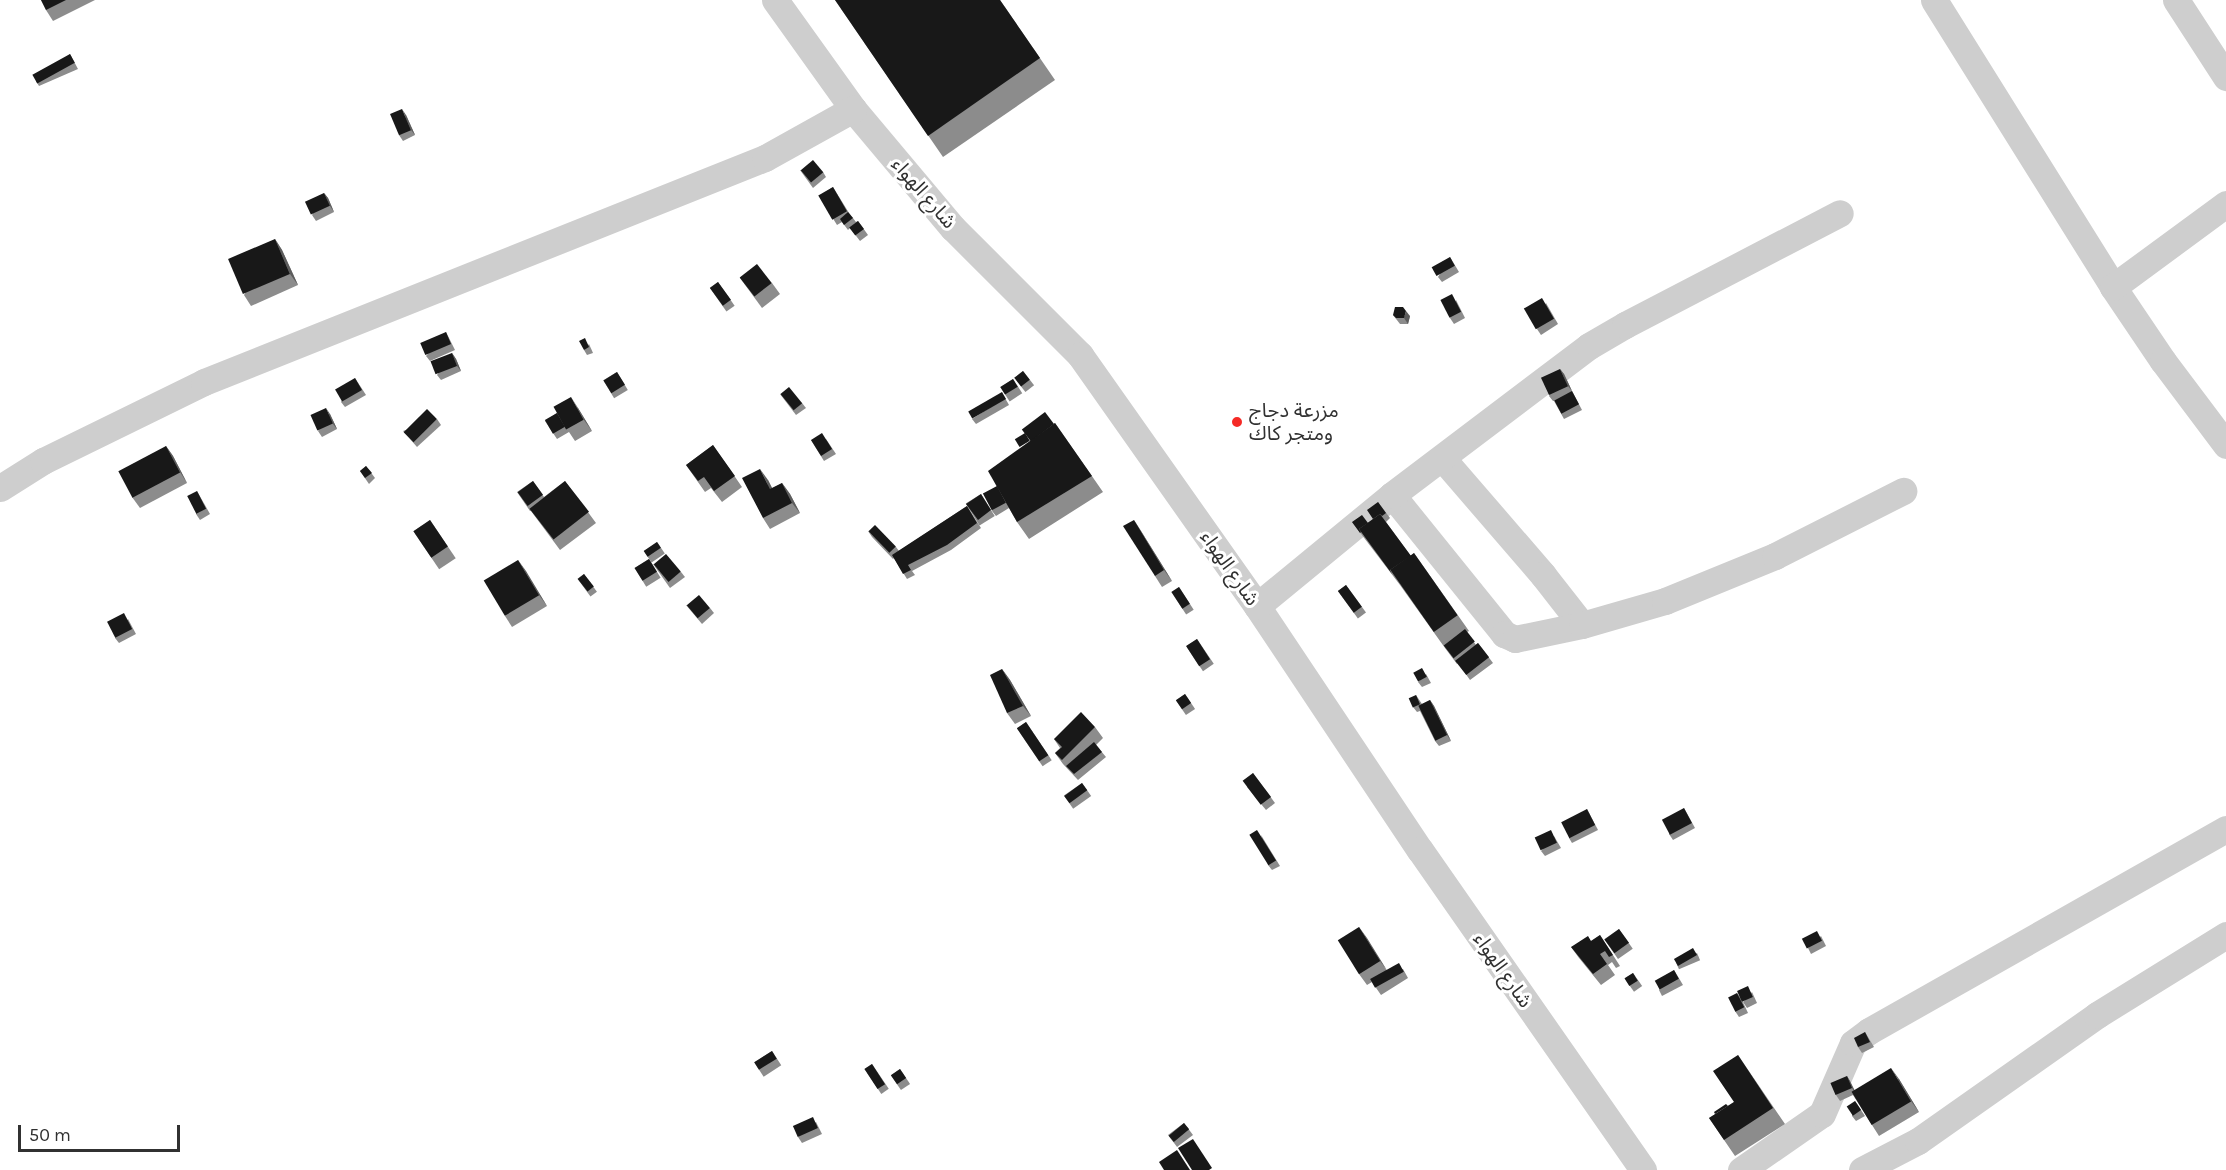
<!DOCTYPE html>
<html>
<head>
<meta charset="utf-8">
<style>
	body { margin:0 }
	#map { position:relative; width:2226px; height:1170px; overflow:hidden; background:#fff; font-family:Karla,"Noto Sans Arabic",sans-serif }
	div>[style] { position:absolute }
	[style*='--x'] { left:calc(var(--x)*1px); top:calc(var(--y)*1px); width:calc(var(--w)*1px); rotate:calc(var(--a)*1deg) }
	.minor>* { height:27px; margin:-13.5px; padding:0 13.5px; transform-origin:13.5px; border-radius:13.5px; background:#cecece }
	.wall>* { inset:0; background:#8c8c8c; transform-origin:0 0 }
	.shaded-wall>* { inset:0; background:#5d5d5d }
	.building>* { inset:0; background:#181818; transform-origin:0 0 }
	.dots>* { width:16px; height:16px; translate:-50% -50%; box-sizing:border-box; border:3px solid #fff; border-radius:50% }
	span { translate:-50% -50%; white-space:nowrap; text-align:center; line-height:1.15; -webkit-text-stroke:6px #fff; paint-order:stroke }
	.street-label { font-size:20px; color:#313131 }
	.poi-label { font-size:20px; color:#313131 }
	.left { translate:0 -50%; text-align:left }
	.scale { position:absolute; left:18px; top:1125px; width:162px; height:27px; box-sizing:border-box; border:3px solid #313131; border-top:0; padding-left:8px; font-size:18px; line-height:21px; white-space:nowrap; color:#313131; -webkit-text-stroke:4px #fff; paint-order:stroke }
</style>
</head>
<body>
<div id="map">
	<div class="minor">
		<i style="--x:775;--y:0;--w:134;--a:54.4"></i>
		<i style="--x:853;--y:109;--w:155;--a:50"></i>
		<i style="--x:953;--y:228;--w:180;--a:45"></i>
		<i style="--x:1080;--y:355;--w:307;--a:54.8"></i>
		<i style="--x:1257;--y:606;--w:293;--a:56.3"></i>
		<i style="--x:1420;--y:850;--w:390;--a:55.1"></i>
		<i style="--x:1934;--y:0;--w:338;--a:58"></i>
		<i style="--x:2113;--y:287;--w:89;--a:56"></i>
		<i style="--x:2163;--y:361;--w:105;--a:53.1"></i>
		<i style="--x:2176;--y:0;--w:92;--a:57"></i>
		<i style="--x:2113;--y:287;--w:140;--a:-36.3"></i>
		<i style="--x:1443;--y:459;--w:153;--a:49.2"></i>
		<i style="--x:1543;--y:575;--w:63;--a:52"></i>
		<i style="--x:0;--y:488;--w:51;--a:-32.1"></i>
		<i style="--x:43;--y:461;--w:179;--a:-26.1"></i>
		<i style="--x:204;--y:382;--w:604;--a:-21.77"></i>
		<i style="--x:765;--y:158;--w:101;--a:-29.1"></i>
		<i style="--x:1392;--y:495;--w:179;--a:51.1"></i>
		<i style="--x:1504;--y:634;--w:12;--a:24"></i>
		<i style="--x:1515;--y:639;--w:68;--a:-11.8"></i>
		<i style="--x:1582;--y:625;--w:86;--a:-16.1"></i>
		<i style="--x:1665;--y:601;--w:119;--a:-22.2"></i>
		<i style="--x:1775;--y:556;--w:144;--a:-26.9"></i>
		<i style="--x:1257;--y:606;--w:175;--a:-39.4"></i>
		<i style="--x:1392;--y:495;--w:247;--a:-37.1"></i>
		<i style="--x:1589;--y:346;--w:42;--a:-30.3"></i>
		<i style="--x:1625;--y:325;--w:242;--a:-27.5"></i>
		<i style="--x:1741;--y:1170;--w:98;--a:-34.7"></i>
		<i style="--x:1822;--y:1114;--w:77;--a:-66.4"></i>
		<i style="--x:1853;--y:1043;--w:20;--a:-37"></i>
		<i style="--x:1869;--y:1031;--w:410;--a:-29.5"></i>
		<i style="--x:1862;--y:1170;--w:63;--a:-27.4"></i>
		<i style="--x:1918;--y:1141;--w:219;--a:-35.1"></i>
		<i style="--x:2097;--y:1015;--w:152;--a:-31.8"></i>
	</div>
	<div class="wall">
		<i style="clip-path:polygon(41px 0,95px 0,53px 21px,46px 10px)"></i>
		<i style="clip-path:polygon(835px 0,1000px 0,1055px 80px,943px 157px)"></i>
		<i style="clip-path:polygon(70px 54px,78px 69px,39px 86px,36px 81px)"></i>
		<i style="clip-path:polygon(406px 115px,415px 135px,403px 141px,399px 135px)"></i>
		<i style="clip-path:polygon(800px 170px,823px 172px,826px 177px,813px 188px)"></i>
		<i style="clip-path:polygon(833px 187px,849px 213px,856px 222px,858px 221px,868px 235px,860px 241px,850px 228px,848px 230px,842px 222px,837px 225px,819px 196px)"></i>
		<i style="clip-path:polygon(324px 193px,328px 198px,334px 212px,316px 221px,312px 215px)"></i>
		<i style="clip-path:polygon(275px 239px,282px 250px,298px 285px,251px 306px,244px 295px)"></i>
		<i style="clip-path:polygon(1450px 257px,1459px 272px,1442px 282px,1438px 277px)"></i>
		<i style="clip-path:polygon(740px 278px,772px 283px,780px 294px,762px 308px)"></i>
		<i style="left:718px;top:282px;width:29px;height:10px;rotate:55deg"></i>
		<i style="clip-path:polygon(1456px 300px,1465px 318px,1454px 324px,1450px 318px)"></i>
		<i style="clip-path:polygon(1546px 303px,1558px 324px,1541px 335px,1537px 329px)"></i>
		<i style="clip-path:polygon(1393px 315px,1410px 316px,1408px 324px,1400px 324px)"></i>
		<i style="clip-path:polygon(446px 332px,455px 350px,430px 361px,426px 356px)"></i>
		<i style="clip-path:polygon(589px 344px,593px 353px,587px 355px,584px 350px)"></i>
		<i style="clip-path:polygon(452px 353px,456px 359px,461px 371px,441px 380px,437px 375px)"></i>
		<i style="clip-path:polygon(1560px 369px,1564px 374px,1572px 391px,1582px 410px,1564px 419px,1554px 401px,1553px 401px,1549px 396px)"></i>
		<i style="left:1023px;top:371px;width:18px;height:11px;rotate:52deg"></i>
		<i style="left:617px;top:372px;width:21px;height:16px;rotate:59deg"></i>
		<i style="clip-path:polygon(355px 378px,366px 395px,345px 407px,341px 402px)"></i>
		<i style="left:1013px;top:379px;width:17px;height:15px;rotate:57deg"></i>
		<i style="clip-path:polygon(780px 394px,802px 403px,806px 408px,796px 415px)"></i>
		<i style="clip-path:polygon(1005px 398px,1009px 405px,976px 424px,972px 419px)"></i>
		<i style="clip-path:polygon(578px 408px,592px 431px,575px 441px,569px 432px,557px 439px,545px 421px,557px 413px)"></i>
		<i style="clip-path:polygon(330px 414px,337px 429px,322px 437px,318px 431px)"></i>
		<i style="clip-path:polygon(437px 419px,441px 425px,417px 447px,403px 431px)"></i>
		<i style="clip-path:polygon(1055px 423px,1103px 492px,1029px 539px,1017px 522px,1009px 508px,996px 516px,992px 511px,997px 486px)"></i>
		<i style="clip-path:polygon(826px 439px,836px 454px,824px 461px,811px 440px)"></i>
		<i style="clip-path:polygon(713px 445px,742px 487px,722px 502px,711px 488px,705px 492px,686px 465px)"></i>
		<i style="clip-path:polygon(166px 446px,173px 456px,187px 483px,140px 508px,132px 497px)"></i>
		<i style="clip-path:polygon(366px 466px,375px 478px,369px 484px,360px 471px)"></i>
		<i style="clip-path:polygon(768px 480px,772px 488px,782px 483px,790px 494px,800px 513px,770px 529px,763px 518px)"></i>
		<i style="clip-path:polygon(533px 481px,544px 497px,565px 481px,596px 523px,560px 550px,531px 511px,530px 511px,517px 492px)"></i>
		<i style="clip-path:polygon(197px 491px,210px 514px,200px 520px,196px 514px)"></i>
		<i style="left:981px;top:494px;width:26px;height:18px;rotate:58deg"></i>
		<i style="clip-path:polygon(1378px 502px,1390px 518px,1386px 522px,1411px 556px,1414px 553px,1469px 631px,1467px 632px,1476px 645px,1478px 643px,1493px 663px,1470px 680px,1458px 663px,1457px 664px,1445px 648px,1400px 585px,1352px 522px,1368px 523px,1373px 519px)"></i>
		<i style="clip-path:polygon(967px 506px,981px 528px,951px 550px,912px 571px,915px 575px,907px 579px,894px 558px,893px 559px,872px 537px,868px 531px,896px 547px,899px 551px)"></i>
		<i style="left:430px;top:520px;width:46px;height:20px;rotate:56deg"></i>
		<i style="clip-path:polygon(1134px 520px,1172px 581px,1162px 587px,1155px 576px)"></i>
		<i style="left:657px;top:542px;width:14px;height:16px;rotate:56deg"></i>
		<i style="left:649px;top:559px;width:22px;height:17px;rotate:58deg"></i>
		<i style="clip-path:polygon(518px 560px,547px 606px,512px 627px,505px 616px)"></i>
		<i style="clip-path:polygon(653px 564px,681px 572px,685px 577px,670px 588px)"></i>
		<i style="left:584px;top:574px;width:22px;height:8px;rotate:54deg"></i>
		<i style="left:1346px;top:585px;width:34px;height:10px;rotate:54deg"></i>
		<i style="left:1179px;top:587px;width:27px;height:9px;rotate:57deg"></i>
		<i style="clip-path:polygon(686px 605px,710px 608px,714px 613px,702px 624px)"></i>
		<i style="clip-path:polygon(128px 619px,136px 634px,119px 643px,115px 638px)"></i>
		<i style="left:1197px;top:639px;width:30px;height:13px;rotate:56deg"></i>
		<i style="clip-path:polygon(1002px 669px,1010px 680px,1031px 716px,1015px 724px,1007px 713px)"></i>
		<i style="clip-path:polygon(1426px 674px,1431px 683px,1422px 687px,1418px 682px)"></i>
		<i style="left:1185px;top:694px;width:18px;height:11px;rotate:56deg"></i>
		<i style="clip-path:polygon(1416px 695px,1422px 704px,1430px 700px,1434px 706px,1451px 741px,1439px 746px,1435px 741px,1420px 711px,1417px 712px,1413px 707px)"></i>
		<i style="left:1026px;top:722px;width:46px;height:11px;rotate:56deg"></i>
		<i style="clip-path:polygon(1095px 727px,1103px 738px,1096px 745px,1106px 757px,1078px 780px,1063px 764px,1055px 753px,1060px 748px,1054px 739px)"></i>
		<i style="clip-path:polygon(1253px 773px,1275px 803px,1266px 810px,1247px 787px)"></i>
		<i style="left:1082px;top:783px;width:16px;height:22px;rotate:55deg"></i>
		<i style="clip-path:polygon(1684px 808px,1695px 828px,1673px 840px,1669px 834px)"></i>
		<i style="clip-path:polygon(1587px 809px,1598px 830px,1572px 843px,1569px 838px)"></i>
		<i style="clip-path:polygon(1261px 835px,1280px 866px,1272px 870px,1268px 865px)"></i>
		<i style="clip-path:polygon(1554px 836px,1561px 848px,1545px 856px,1541px 851px)"></i>
		<i style="clip-path:polygon(1359px 927px,1387px 971px,1403px 969px,1408px 978px,1381px 995px,1372px 982px,1367px 985px,1359px 974px)"></i>
		<i style="left:1619px;top:929px;width:24px;height:18px;rotate:55deg"></i>
		<i style="clip-path:polygon(1600px 935px,1620px 966px,1616px 968px,1612px 962px,1608px 965px,1615px 975px,1601px 985px,1579px 958px,1571px 947px,1591px 941px)"></i>
		<i style="clip-path:polygon(1821px 936px,1826px 946px,1811px 954px,1808px 948px)"></i>
		<i style="left:1697px;top:953px;width:8px;height:23px;rotate:67deg"></i>
		<i style="clip-path:polygon(1674px 970px,1683px 985px,1662px 996px,1659px 990px)"></i>
		<i style="left:1633px;top:973px;width:16px;height:10px;rotate:55deg"></i>
		<i style="clip-path:polygon(1752px 992px,1757px 1003px,1747px 1008px,1743px 1002px)"></i>
		<i style="clip-path:polygon(1737px 993px,1741px 998px,1748px 1013px,1739px 1017px,1735px 1011px)"></i>
		<i style="clip-path:polygon(1865px 1032px,1874px 1047px,1862px 1053px,1858px 1047px)"></i>
		<i style="left:772px;top:1051px;width:17px;height:21px;rotate:57deg"></i>
		<i style="clip-path:polygon(1738px 1055px,1785px 1124px,1735px 1156px,1709px 1118px,1734px 1102px)"></i>
		<i style="left:872px;top:1064px;width:30px;height:9px;rotate:56deg"></i>
		<i style="left:900px;top:1069px;width:18px;height:11px;rotate:56deg"></i>
		<i style="clip-path:polygon(1847px 1076px,1850px 1081px,1855px 1091px,1899px 1079px,1919px 1112px,1879px 1136px,1853px 1095px,1840px 1101px,1836px 1095px)"></i>
		<i style="clip-path:polygon(1855px 1101px,1865px 1116px,1856px 1121px,1852px 1116px)"></i>
		<i style="clip-path:polygon(816px 1122px,822px 1134px,802px 1143px,798px 1137px)"></i>
		<i style="left:1184px;top:1123px;width:15px;height:20px;rotate:53deg"></i>
	</div>
	<div class="shaded-wall">
		<i style="clip-path:polygon(402px 109px,406px 115px,415px 135px,411px 130px)"></i>
		<i style="clip-path:polygon(324px 193px,328px 198px,334px 212px,330px 206px)"></i>
		<i style="clip-path:polygon(275px 239px,282px 250px,298px 285px,290px 274px)"></i>
		<i style="clip-path:polygon(1406px 311px,1410px 316px,1408px 324px,1404px 318px)"></i>
		<i style="clip-path:polygon(452px 353px,456px 359px,461px 371px,457px 366px)"></i>
		<i style="clip-path:polygon(1560px 369px,1564px 374px,1572px 391px,1568px 386px)"></i>
		<i style="clip-path:polygon(571px 397px,578px 408px,592px 431px,584px 420px)"></i>
		<i style="clip-path:polygon(326px 408px,330px 414px,337px 429px,333px 424px)"></i>
		<i style="clip-path:polygon(166px 446px,173px 456px,187px 483px,180px 472px)"></i>
		<i style="clip-path:polygon(760px 469px,768px 480px,778px 500px,770px 489px)"></i>
		<i style="clip-path:polygon(782px 483px,790px 494px,800px 513px,792px 503px)"></i>
		<i style="clip-path:polygon(1134px 520px,1141px 531px,1172px 581px,1164px 570px)"></i>
		<i style="clip-path:polygon(518px 560px,526px 571px,547px 606px,539px 595px)"></i>
		<i style="clip-path:polygon(1002px 669px,1010px 680px,1031px 716px,1023px 706px)"></i>
		<i style="clip-path:polygon(1430px 700px,1434px 706px,1451px 741px,1447px 735px)"></i>
		<i style="clip-path:polygon(1359px 927px,1367px 938px,1388px 972px,1380px 961px)"></i>
		<i style="clip-path:polygon(1891px 1068px,1899px 1079px,1919px 1112px,1911px 1101px)"></i>
		<i style="clip-path:polygon(1847px 1076px,1850px 1081px,1856px 1094px,1852px 1088px)"></i>
	</div>
	<div class="building">
		<i style="clip-path:polygon(41px 0,66px 0,46px 10px)"></i>
		<i style="clip-path:polygon(835px 0,1000px 0,1040px 58px,928px 136px)"></i>
		<i style="left:70px;top:54px;width:10px;height:43px;rotate:61deg"></i>
		<i style="left:402px;top:109px;width:23px;height:13px;rotate:67deg"></i>
		<i style="left:813px;top:160px;width:16px;height:16px;rotate:50deg"></i>
		<i style="left:833px;top:187px;width:28px;height:17px;rotate:60deg"></i>
		<i style="left:324px;top:193px;width:14px;height:21px;rotate:65deg"></i>
		<i style="clip-path:polygon(848px 212px,853px 218px,844px 225px,840px 219px)"></i>
		<i style="left:858px;top:221px;width:10px;height:11px;rotate:53deg"></i>
		<i style="left:275px;top:239px;width:38px;height:51px;rotate:67deg"></i>
		<i style="left:1450px;top:257px;width:10px;height:21px;rotate:61deg"></i>
		<i style="left:757px;top:264px;width:24px;height:22px;rotate:52deg"></i>
		<i style="left:718px;top:282px;width:22px;height:10px;rotate:54deg"></i>
		<i style="left:1452px;top:294px;width:20px;height:13px;rotate:63deg"></i>
		<i style="left:1542px;top:298px;width:24px;height:21px;rotate:60deg"></i>
		<i style="clip-path:polygon(1395px 307px,1403px 307px,1406px 311px,1404px 318px,1396px 318px,1393px 315px)"></i>
		<i style="left:446px;top:332px;width:13px;height:28px;rotate:67deg"></i>
		<i style="clip-path:polygon(585px 338px,589px 347px,584px 350px,579px 341px)"></i>
		<i style="left:452px;top:353px;width:14px;height:23px;rotate:69deg"></i>
		<i style="left:1560px;top:369px;width:19px;height:21px;rotate:65deg"></i>
		<i style="left:1023px;top:371px;width:11px;height:11px;rotate:52deg"></i>
		<i style="left:617px;top:372px;width:15px;height:16px;rotate:58deg"></i>
		<i style="left:355px;top:378px;width:14px;height:23px;rotate:60deg"></i>
		<i style="left:1013px;top:379px;width:9px;height:15px;rotate:58deg"></i>
		<i style="left:789px;top:387px;width:21px;height:11px;rotate:51deg"></i>
		<i style="left:1572px;top:391px;width:15px;height:20px;rotate:62deg"></i>
		<i style="left:1002px;top:392px;width:8px;height:39px;rotate:60deg"></i>
		<i style="left:571px;top:397px;width:26px;height:20px;rotate:61deg"></i>
		<i style="left:326px;top:408px;width:17px;height:17px;rotate:66deg"></i>
		<i style="left:427px;top:409px;width:14px;height:33px;rotate:45deg"></i>
		<i style="left:1045px;top:412px;width:15px;height:29px;rotate:53deg"></i>
		<i style="left:557px;top:413px;width:16px;height:14px;rotate:60deg"></i>
		<i style="clip-path:polygon(1055px 423px,1092px 476px,1017px 522px,988px 471px)"></i>
		<i style="left:822px;top:433px;width:19px;height:13px;rotate:58deg"></i>
		<i style="left:1025px;top:433px;width:9px;height:12px;rotate:58deg"></i>
		<i style="clip-path:polygon(713px 445px,735px 476px,714px 491px,704px 477px,698px 481px,686px 465px)"></i>
		<i style="left:166px;top:446px;width:30px;height:54px;rotate:62deg"></i>
		<i style="clip-path:polygon(366px 466px,372px 473px,365px 478px,360px 471px)"></i>
		<i style="clip-path:polygon(760px 469px,770px 489px,782px 483px,792px 503px,763px 518px,742px 478px)"></i>
		<i style="left:533px;top:481px;width:17px;height:19px;rotate:54deg"></i>
		<i style="left:565px;top:481px;width:39px;height:45px;rotate:52deg"></i>
		<i style="left:997px;top:486px;width:19px;height:16px;rotate:62deg"></i>
		<i style="left:197px;top:491px;width:20px;height:11px;rotate:63deg"></i>
		<i style="clip-path:polygon(981px 494px,991px 510px,978px 520px,966px 504px)"></i>
		<i style="clip-path:polygon(1378px 502px,1386px 513px,1382px 516px,1380px 514px,1373px 519px,1367px 510px)"></i>
		<i style="clip-path:polygon(967px 506px,977px 523px,947px 545px,908px 565px,911px 570px,903px 574px,892px 555px)"></i>
		<i style="clip-path:polygon(1380px 514px,1411px 556px,1390px 570px,1392px 574px,1359px 529px)"></i>
		<i style="clip-path:polygon(1362px 515px,1368px 523px,1359px 529px,1361px 532px,1360px 533px,1352px 522px)"></i>
		<i style="left:430px;top:520px;width:32px;height:20px;rotate:56deg"></i>
		<i style="clip-path:polygon(1134px 520px,1164px 570px,1155px 576px,1123px 526px)"></i>
		<i style="left:875px;top:525px;width:30px;height:9px;rotate:46deg"></i>
		<i style="left:657px;top:542px;width:7px;height:16px;rotate:56deg"></i>
		<i style="left:1414px;top:553px;width:76px;height:29px;rotate:55deg"></i>
		<i style="left:666px;top:554px;width:23px;height:16px;rotate:50deg"></i>
		<i style="left:649px;top:559px;width:15px;height:17px;rotate:58deg"></i>
		<i style="left:518px;top:560px;width:41px;height:40px;rotate:59deg"></i>
		<i style="left:584px;top:574px;width:16px;height:8px;rotate:52deg"></i>
		<i style="left:1346px;top:585px;width:27px;height:10px;rotate:54deg"></i>
		<i style="left:1179px;top:587px;width:20px;height:9px;rotate:57deg"></i>
		<i style="left:699px;top:595px;width:17px;height:16px;rotate:50deg"></i>
		<i style="left:124px;top:613px;width:18px;height:19px;rotate:63deg"></i>
		<i style="left:1465px;top:629px;width:16px;height:27px;rotate:52deg"></i>
		<i style="left:1197px;top:639px;width:24px;height:13px;rotate:57deg"></i>
		<i style="left:1478px;top:643px;width:18px;height:29px;rotate:52deg"></i>
		<i style="left:1422px;top:668px;width:10px;height:10px;rotate:61deg"></i>
		<i style="clip-path:polygon(1002px 669px,1023px 706px,1007px 713px,990px 675px)"></i>
		<i style="left:1185px;top:694px;width:11px;height:11px;rotate:56deg"></i>
		<i style="left:1416px;top:695px;width:10px;height:8px;rotate:66deg"></i>
		<i style="left:1430px;top:700px;width:39px;height:13px;rotate:64deg"></i>
		<i style="clip-path:polygon(1081px 712px,1095px 727px,1062px 760px,1055px 753px,1062px 747px,1054px 739px)"></i>
		<i style="left:1026px;top:722px;width:40px;height:11px;rotate:56deg"></i>
		<i style="clip-path:polygon(1094px 742px,1102px 752px,1074px 774px,1066px 766px)"></i>
		<i style="left:1253px;top:773px;width:30px;height:13px;rotate:53deg"></i>
		<i style="left:1082px;top:783px;width:9px;height:22px;rotate:54deg"></i>
		<i style="left:1684px;top:808px;width:17px;height:25px;rotate:62deg"></i>
		<i style="left:1587px;top:809px;width:18px;height:29px;rotate:63deg"></i>
		<i style="left:1257px;top:830px;width:36px;height:9px;rotate:58deg"></i>
		<i style="left:1551px;top:830px;width:14px;height:18px;rotate:65deg"></i>
		<i style="left:1359px;top:927px;width:40px;height:25px;rotate:58deg"></i>
		<i style="left:1619px;top:929px;width:17px;height:18px;rotate:54deg"></i>
		<i style="left:1817px;top:931px;width:11px;height:17px;rotate:63deg"></i>
		<i style="clip-path:polygon(1600px 935px,1613px 955px,1609px 957px,1605px 951px,1600px 954px,1607px 964px,1593px 974px,1571px 947px,1588px 936px,1591px 941px)"></i>
		<i style="left:1693px;top:948px;width:8px;height:22px;rotate:60deg"></i>
		<i style="left:1399px;top:963px;width:10px;height:33px;rotate:61deg"></i>
		<i style="left:1674px;top:970px;width:10px;height:22px;rotate:61deg"></i>
		<i style="left:1633px;top:973px;width:9px;height:10px;rotate:58deg"></i>
		<i style="left:1748px;top:986px;width:12px;height:12px;rotate:66deg"></i>
		<i style="left:1737px;top:993px;width:16px;height:10px;rotate:63deg"></i>
		<i style="clip-path:polygon(1865px 1032px,1870px 1042px,1858px 1047px,1854px 1038px)"></i>
		<i style="left:772px;top:1051px;width:9px;height:21px;rotate:58deg"></i>
		<i style="clip-path:polygon(1738px 1055px,1773px 1108px,1724px 1140px,1709px 1118px,1734px 1102px,1713px 1071px)"></i>
		<i style="left:872px;top:1064px;width:24px;height:9px;rotate:57deg"></i>
		<i style="left:1891px;top:1068px;width:39px;height:46px;rotate:59deg"></i>
		<i style="left:900px;top:1069px;width:11px;height:11px;rotate:56deg"></i>
		<i style="left:1847px;top:1076px;width:13px;height:18px;rotate:67deg"></i>
		<i style="left:1855px;top:1101px;width:11px;height:10px;rotate:56deg"></i>
		<i style="clip-path:polygon(1726px 1104px,1728px 1106px,1715px 1114px,1714px 1112px)"></i>
		<i style="left:813px;top:1117px;width:12px;height:22px;rotate:66deg"></i>
		<i style="left:1184px;top:1123px;width:8px;height:20px;rotate:50deg"></i>
		<i style="clip-path:polygon(1193px 1139px,1212px 1168px,1209px 1170px,1192px 1170px,1178px 1148px)"></i>
		<i style="clip-path:polygon(1177px 1150px,1190px 1170px,1164px 1170px,1159px 1162px)"></i>
	</div>
	<div class="dots">
		<i style="left:1237px;top:422px;background:#f52a26"></i>
	</div>
	<div class="street-label">
		<span style="left:924px;top:193px;rotate:49deg">شارع الهواء</span>
		<span style="left:1230px;top:568px;rotate:55deg">شارع الهواء</span>
		<span style="left:1503px;top:970px;rotate:55deg">شارع الهواء</span>
	</div>
	<div class="poi-label">
		<span class="left" style="left:1249px;top:422px">مزرعة دجاج<br>ومتجر كاك</span>
	</div>
	<div class="scale">50 m</div>
</div>
</body>
</html>
